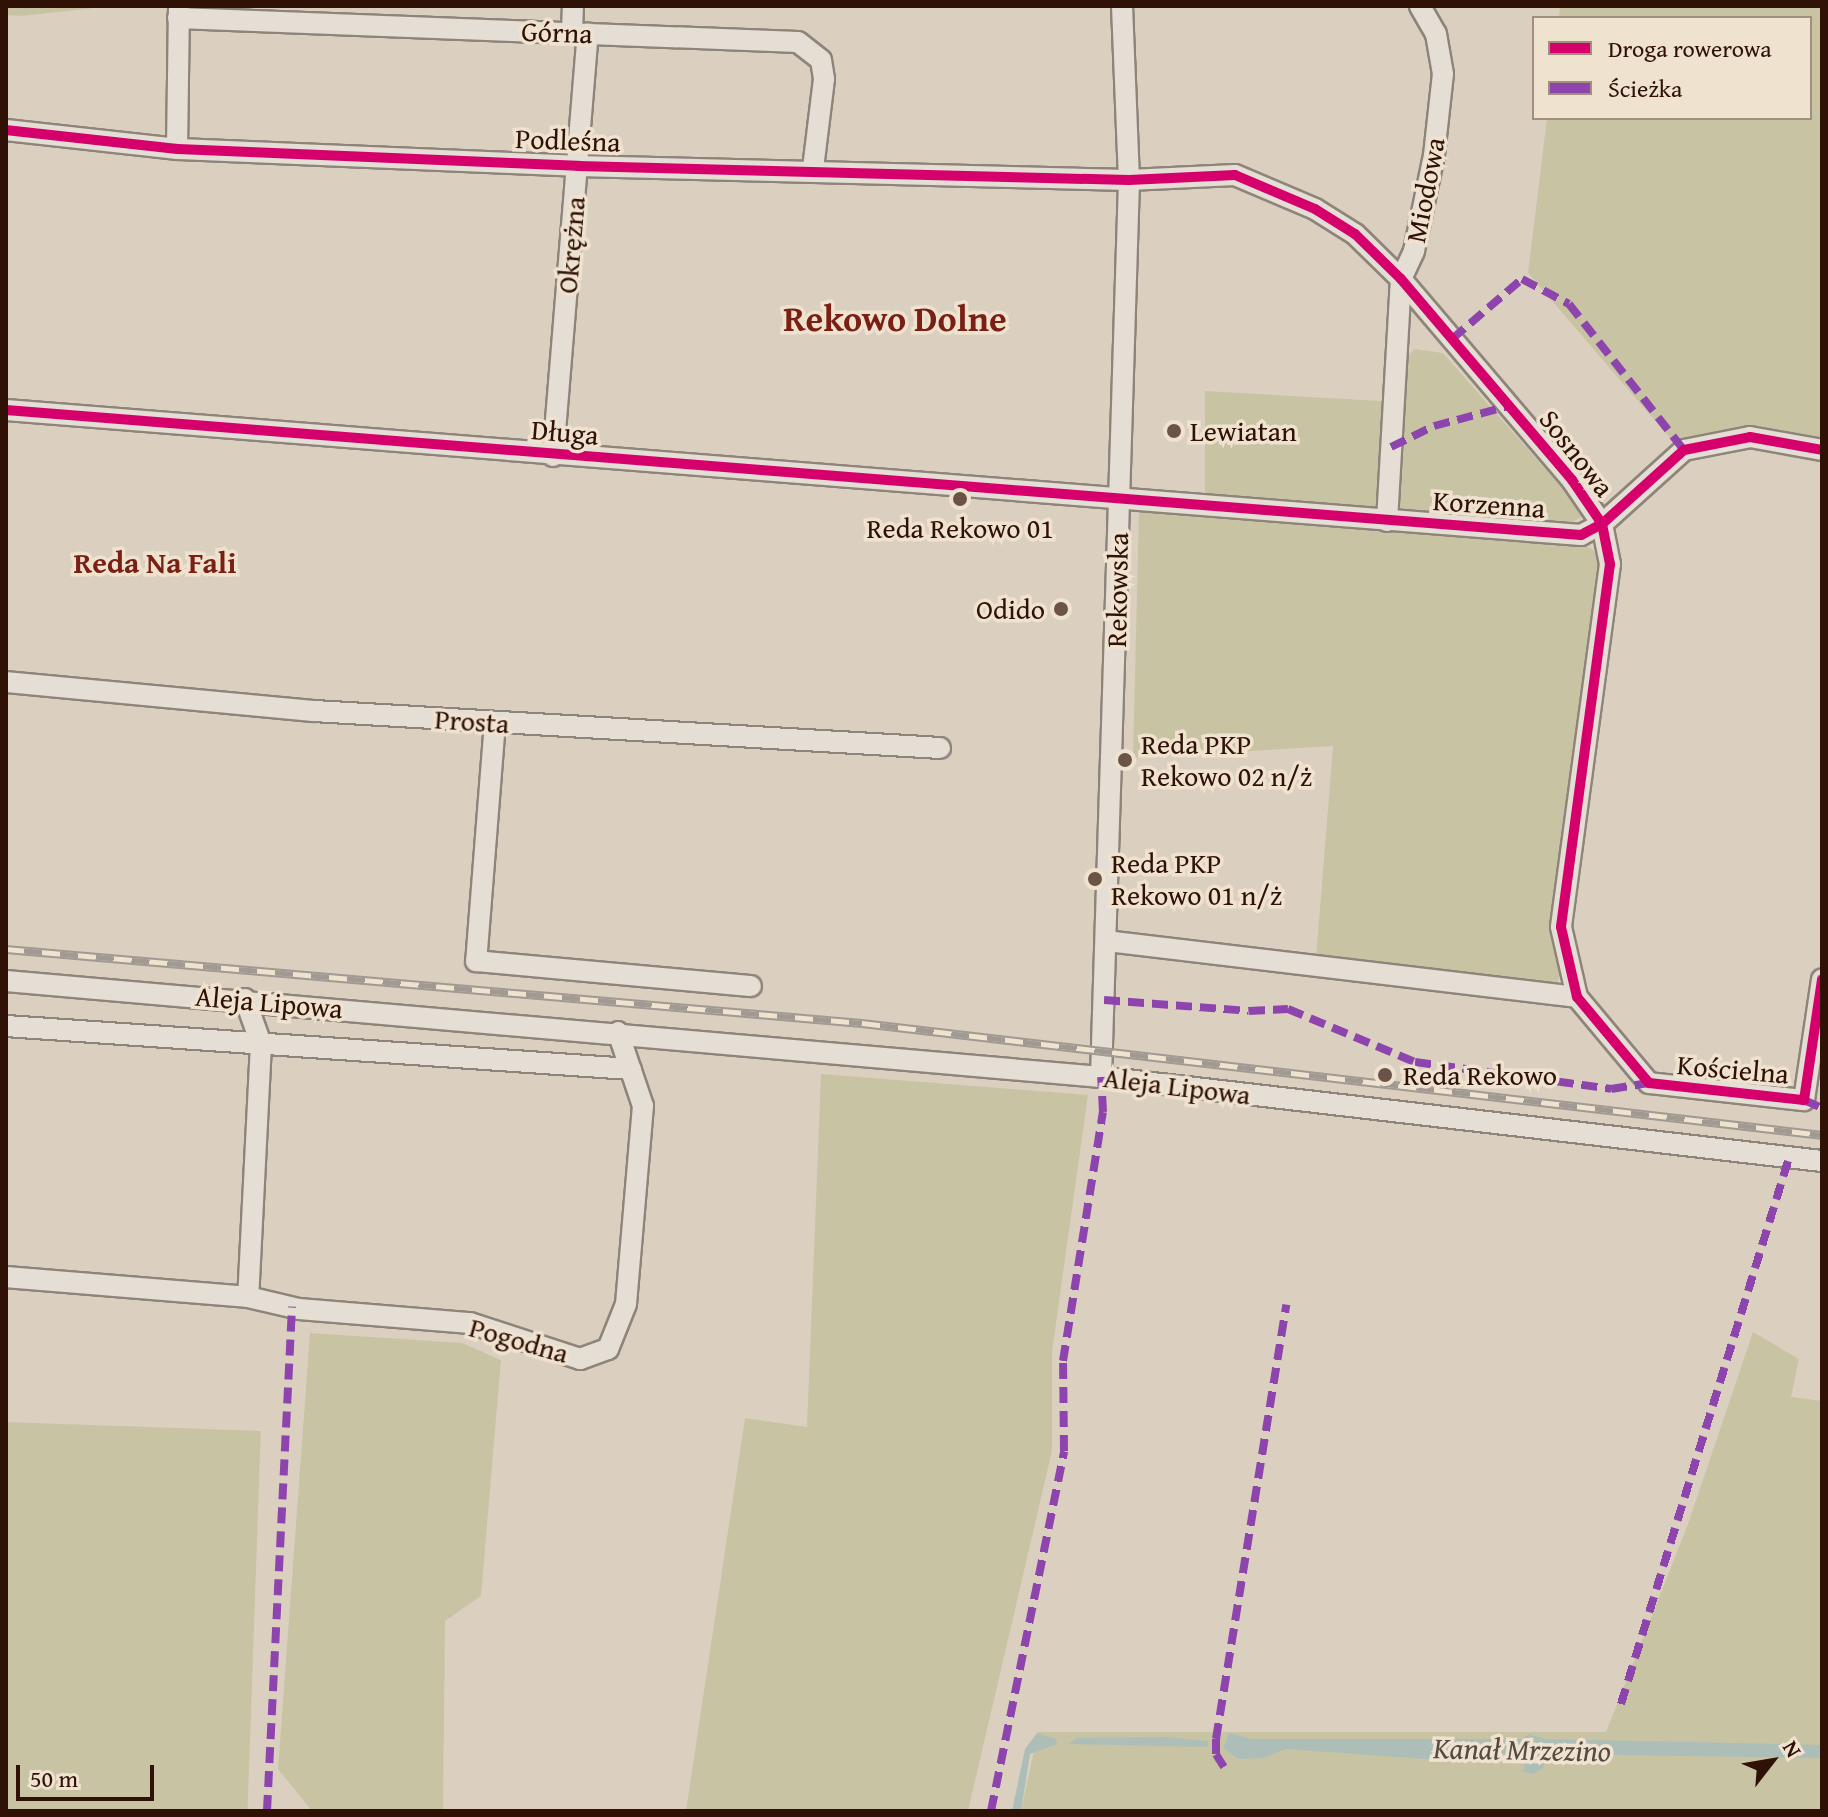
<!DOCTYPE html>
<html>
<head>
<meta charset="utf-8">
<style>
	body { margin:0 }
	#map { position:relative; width:1828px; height:1817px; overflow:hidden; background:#dbd0c0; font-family:"Gentium Book Plus",serif }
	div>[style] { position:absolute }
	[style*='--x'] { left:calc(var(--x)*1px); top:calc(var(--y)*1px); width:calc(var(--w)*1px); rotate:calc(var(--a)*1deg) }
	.green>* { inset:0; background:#c8c4a3; transform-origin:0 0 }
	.water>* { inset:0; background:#adbeb9 }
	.roads { filter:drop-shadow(2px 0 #8e847a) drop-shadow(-2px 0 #8e847a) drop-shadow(0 2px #8e847a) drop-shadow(0 -2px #8e847a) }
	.minor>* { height:20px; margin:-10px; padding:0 10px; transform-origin:10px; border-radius:10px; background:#e4ded5 }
	.rail>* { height:9px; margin-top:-4.5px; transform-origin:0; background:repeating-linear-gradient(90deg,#efe2cf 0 18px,#a19a92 0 36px); box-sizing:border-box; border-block:2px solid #a19a92 }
	.quiet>* { height:8px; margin-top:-4px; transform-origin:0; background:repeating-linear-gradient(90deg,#8e44ad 0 16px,transparent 0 24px) }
	.cycleway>* { height:10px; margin:-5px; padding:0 5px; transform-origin:5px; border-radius:5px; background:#d6006c }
	.dots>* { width:22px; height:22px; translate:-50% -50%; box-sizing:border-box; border:4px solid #efe2cf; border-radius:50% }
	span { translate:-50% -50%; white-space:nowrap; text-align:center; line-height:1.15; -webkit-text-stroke:7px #efe2cf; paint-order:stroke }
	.street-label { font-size:28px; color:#2f1106 }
	.poi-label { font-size:28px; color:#2f1106 }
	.left { translate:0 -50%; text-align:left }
	.right { translate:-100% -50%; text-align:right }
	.neighbourhood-label { font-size:30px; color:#7a1f14; font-weight:700 }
	.water-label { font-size:30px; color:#544b44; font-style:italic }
	.district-label { font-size:36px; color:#7a1f14; font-weight:700 }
	.frame { position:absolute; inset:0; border:8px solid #2f1106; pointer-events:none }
	.legend { position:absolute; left:1532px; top:16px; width:280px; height:104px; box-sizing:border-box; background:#efe2cf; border:2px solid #a28e7f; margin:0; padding:10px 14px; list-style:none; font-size:24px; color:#2f1106 }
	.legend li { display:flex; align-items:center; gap:16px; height:40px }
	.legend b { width:40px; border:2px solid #a28e7f }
	.north { position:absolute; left:1732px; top:1721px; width:80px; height:80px; -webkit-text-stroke:6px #efe2cf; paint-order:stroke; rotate:59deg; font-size:22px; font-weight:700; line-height:32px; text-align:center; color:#2f1106 }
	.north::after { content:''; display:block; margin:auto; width:28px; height:36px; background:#2f1106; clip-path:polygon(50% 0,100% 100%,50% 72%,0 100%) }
	.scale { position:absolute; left:16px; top:1765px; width:138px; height:36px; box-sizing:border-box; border:4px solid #2f1106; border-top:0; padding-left:10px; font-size:24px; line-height:28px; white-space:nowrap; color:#2f1106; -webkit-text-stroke:6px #efe2cf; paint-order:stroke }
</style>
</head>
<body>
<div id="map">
	<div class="green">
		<i style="clip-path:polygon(6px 6px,112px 6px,22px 16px,6px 15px)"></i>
		<i style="clip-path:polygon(1560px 6px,1822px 6px,1822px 463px,1746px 449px,1682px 452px,1528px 273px,1547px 118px,1810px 118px,1810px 18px,1559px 18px)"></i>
		<i style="clip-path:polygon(1414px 349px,1443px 353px,1578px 506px,1581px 517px,1571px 523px,1205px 497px,1205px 391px,1399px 402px,1398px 371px)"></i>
		<i style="clip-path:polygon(1139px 510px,1588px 547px,1597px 553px,1601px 564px,1564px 964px,1558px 981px,1545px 989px,1316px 958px,1333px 746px,1133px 758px)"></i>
		<i style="clip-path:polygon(821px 1074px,1088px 1095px,1052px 1352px,1052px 1451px,968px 1811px,686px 1811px,745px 1418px,807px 1427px)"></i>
		<i style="clip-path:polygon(1753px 1332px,1799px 1359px,1791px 1397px,1822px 1401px,1822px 1811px,1021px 1811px,1038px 1732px,1606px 1732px,1688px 1524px)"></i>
		<i style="clip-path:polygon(310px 1333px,462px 1343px,501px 1360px,481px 1596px,445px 1621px,443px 1811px,312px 1811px,278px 1769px)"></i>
		<i style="left:6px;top:1422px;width:255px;height:389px;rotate:2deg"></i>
	</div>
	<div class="water">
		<i style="clip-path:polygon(1037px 1733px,1056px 1739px,1057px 1744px,1030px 1754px,1021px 1811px,1012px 1811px,1025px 1749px)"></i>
		<i style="clip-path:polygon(1229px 1733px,1251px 1739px,1522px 1739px,1529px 1734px,1546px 1739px,1822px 1745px,1822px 1758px,1548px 1754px,1543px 1768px,1533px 1774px,1523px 1772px,1526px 1760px,1519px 1753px,1439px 1760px,1286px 1749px,1264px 1758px,1238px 1759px,1223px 1748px)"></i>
		<i style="clip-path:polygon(1166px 1737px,1208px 1741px,1208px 1747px,1068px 1744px,1077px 1738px)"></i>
	</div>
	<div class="roads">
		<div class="minor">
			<i style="--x:178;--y:18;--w:620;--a:2.22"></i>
			<i style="--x:798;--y:42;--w:29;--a:38"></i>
			<i style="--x:821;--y:60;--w:19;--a:81"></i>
			<i style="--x:824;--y:79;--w:90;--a:97"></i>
			<i style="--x:572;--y:32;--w:26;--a:-88"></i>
			<i style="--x:6;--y:130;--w:172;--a:6.3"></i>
			<i style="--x:177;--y:149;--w:401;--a:2.4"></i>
			<i style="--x:578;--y:166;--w:551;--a:1.46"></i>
			<i style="--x:1129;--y:180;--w:106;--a:-2.7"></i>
			<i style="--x:1235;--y:175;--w:87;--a:23"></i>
			<i style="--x:1315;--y:209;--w:47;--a:32"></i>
			<i style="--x:1355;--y:234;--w:64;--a:44.4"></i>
			<i style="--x:1401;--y:279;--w:264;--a:49.6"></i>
			<i style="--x:1572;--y:480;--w:53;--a:55.7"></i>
			<i style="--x:1602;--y:524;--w:41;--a:78.7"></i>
			<i style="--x:1610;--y:564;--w:366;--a:97.7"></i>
			<i style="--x:1561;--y:927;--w:72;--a:77.1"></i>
			<i style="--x:1577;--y:997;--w:112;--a:50.1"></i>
			<i style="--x:1649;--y:1083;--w:156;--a:6.3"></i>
			<i style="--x:1804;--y:1100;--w:122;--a:-81.5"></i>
			<i style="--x:177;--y:149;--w:143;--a:-89.2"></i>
			<i style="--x:6;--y:410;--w:1580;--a:4.54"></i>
			<i style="--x:1581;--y:535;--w:24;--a:-28"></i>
			<i style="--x:1602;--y:524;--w:110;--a:-42.1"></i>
			<i style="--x:1684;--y:450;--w:67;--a:-11.1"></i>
			<i style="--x:1750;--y:437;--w:73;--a:10.2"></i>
			<i style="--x:553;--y:456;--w:424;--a:-85.3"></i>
			<i style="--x:1387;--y:521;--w:242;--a:-86.7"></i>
			<i style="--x:1401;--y:279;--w:31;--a:-65"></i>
			<i style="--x:1414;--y:251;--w:98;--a:-78.2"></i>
			<i style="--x:1434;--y:155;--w:81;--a:-83.7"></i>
			<i style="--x:1443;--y:74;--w:41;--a:-99.9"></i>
			<i style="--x:1436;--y:34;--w:32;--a:-120"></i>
			<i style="--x:6;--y:682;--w:309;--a:5.4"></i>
			<i style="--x:314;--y:711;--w:627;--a:3.38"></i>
			<i style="--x:495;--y:722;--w:240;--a:94.5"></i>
			<i style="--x:476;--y:961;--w:276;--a:5.2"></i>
			<i style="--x:1107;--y:941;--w:473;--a:6.8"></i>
			<i style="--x:6;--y:981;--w:1099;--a:5.01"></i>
			<i style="--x:1101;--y:1077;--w:726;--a:6.65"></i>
			<i style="--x:245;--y:999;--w:48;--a:70.4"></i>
			<i style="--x:261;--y:1044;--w:253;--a:92.9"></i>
			<i style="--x:248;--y:1297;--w:52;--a:13.2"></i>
			<i style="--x:299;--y:1309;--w:172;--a:4.7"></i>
			<i style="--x:470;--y:1323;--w:116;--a:18.1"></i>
			<i style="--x:580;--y:1359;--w:30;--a:-20"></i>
			<i style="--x:608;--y:1349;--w:48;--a:-68.2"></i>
			<i style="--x:626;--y:1304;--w:199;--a:-85.1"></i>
			<i style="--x:643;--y:1106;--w:78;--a:-108.7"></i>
			<i style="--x:6;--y:1026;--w:626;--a:3.94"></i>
			<i style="--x:1101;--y:1077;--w:897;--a:-88.21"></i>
			<i style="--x:1129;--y:180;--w:174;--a:-92.3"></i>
			<i style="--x:6;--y:1277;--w:243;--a:4.7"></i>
		</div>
	</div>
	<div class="rail">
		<i style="--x:6;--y:949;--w:859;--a:4.94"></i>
		<i style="--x:862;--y:1023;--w:967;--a:6.65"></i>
	</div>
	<div class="quiet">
		<i style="--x:1452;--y:339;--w:92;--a:-40.6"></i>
		<i style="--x:1522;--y:279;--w:53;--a:28"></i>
		<i style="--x:1569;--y:304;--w:186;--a:51.8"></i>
		<i style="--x:1391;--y:447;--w:48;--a:-26"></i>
		<i style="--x:1434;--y:426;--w:78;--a:-14.9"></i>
		<i style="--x:1104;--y:1000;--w:145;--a:4.3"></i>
		<i style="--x:1249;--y:1011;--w:39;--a:-3"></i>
		<i style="--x:1288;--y:1009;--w:138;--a:22.7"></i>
		<i style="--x:1415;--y:1062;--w:198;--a:7.8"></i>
		<i style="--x:1611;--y:1089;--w:38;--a:-9"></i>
		<i style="--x:1804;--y:1100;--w:20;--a:24"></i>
		<i style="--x:1621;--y:1704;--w:571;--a:-72.9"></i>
		<i style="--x:1224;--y:1767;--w:15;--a:-122"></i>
		<i style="--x:1216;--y:1754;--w:15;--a:-90"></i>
		<i style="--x:1216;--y:1739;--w:440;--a:-80.8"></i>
		<i style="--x:267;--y:1811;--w:505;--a:-87.16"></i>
		<i style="--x:991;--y:1811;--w:367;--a:-78.5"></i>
		<i style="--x:1064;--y:1451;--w:90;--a:-90.6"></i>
		<i style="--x:1063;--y:1361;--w:252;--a:-80.9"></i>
		<i style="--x:1103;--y:1112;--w:35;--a:-93"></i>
	</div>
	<div class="cycleway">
		<i style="--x:6;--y:130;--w:172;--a:6.3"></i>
		<i style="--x:177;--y:149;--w:401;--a:2.4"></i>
		<i style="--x:578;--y:166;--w:551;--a:1.46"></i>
		<i style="--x:1129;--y:180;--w:106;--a:-2.7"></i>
		<i style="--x:1235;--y:175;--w:87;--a:23"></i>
		<i style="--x:1315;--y:209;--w:47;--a:32"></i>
		<i style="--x:1355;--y:234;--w:64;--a:44.4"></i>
		<i style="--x:1401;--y:279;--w:264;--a:49.6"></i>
		<i style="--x:1572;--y:480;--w:53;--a:55.7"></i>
		<i style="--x:1602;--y:524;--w:41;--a:78.7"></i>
		<i style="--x:1610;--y:564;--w:366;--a:97.7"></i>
		<i style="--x:1561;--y:927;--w:72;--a:77.1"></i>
		<i style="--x:1577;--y:997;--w:112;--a:50.1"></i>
		<i style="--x:1649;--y:1083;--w:156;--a:6.3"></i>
		<i style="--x:1804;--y:1100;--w:122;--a:-81.5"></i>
		<i style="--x:6;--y:410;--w:1580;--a:4.54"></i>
		<i style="--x:1581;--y:535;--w:24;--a:-28"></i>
		<i style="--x:1602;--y:524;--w:110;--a:-42.1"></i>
		<i style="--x:1684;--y:450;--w:67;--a:-11.1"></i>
		<i style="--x:1750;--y:437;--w:73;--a:10.2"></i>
	</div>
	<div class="dots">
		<i style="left:1174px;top:431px;background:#6b5447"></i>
		<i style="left:960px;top:499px;background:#6b5447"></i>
		<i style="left:1061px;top:609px;background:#6b5447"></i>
		<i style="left:1125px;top:760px;background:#6b5447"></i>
		<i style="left:1095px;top:879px;background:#6b5447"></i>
		<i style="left:1385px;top:1075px;background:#6b5447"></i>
	</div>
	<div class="street-label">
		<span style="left:557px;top:32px;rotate:2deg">Górna</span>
		<span style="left:568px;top:140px;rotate:2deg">Podleśna</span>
		<span style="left:1425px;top:190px;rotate:-79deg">Miodowa</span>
		<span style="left:571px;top:245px;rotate:-85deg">Okrężna</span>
		<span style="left:565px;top:432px;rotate:5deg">Długa</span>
		<span style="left:1577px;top:453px;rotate:52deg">Sosnowa</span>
		<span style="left:1489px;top:504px;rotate:4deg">Korzenna</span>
		<span style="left:1117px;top:590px;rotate:-89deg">Rekowska</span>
		<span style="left:472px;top:721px;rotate:4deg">Prosta</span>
		<span style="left:269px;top:1002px;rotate:5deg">Aleja Lipowa</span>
		<span style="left:1733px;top:1069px;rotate:5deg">Kościelna</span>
		<span style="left:1177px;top:1086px;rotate:7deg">Aleja Lipowa</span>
		<span style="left:519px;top:1340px;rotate:16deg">Pogodna</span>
	</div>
	<div class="poi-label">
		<span class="left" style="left:1190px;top:431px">Lewiatan</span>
		<span style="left:960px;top:528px">Reda Rekowo 01</span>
		<span class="right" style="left:1045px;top:609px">Odido</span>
		<span class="left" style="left:1141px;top:760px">Reda PKP<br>Rekowo 02 n/ż</span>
		<span class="left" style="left:1111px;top:879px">Reda PKP<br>Rekowo 01 n/ż</span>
		<span class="left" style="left:1403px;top:1075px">Reda Rekowo</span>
	</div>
	<div class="neighbourhood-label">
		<span style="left:155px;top:562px">Reda Na Fali</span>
	</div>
	<div class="water-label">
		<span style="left:1522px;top:1749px;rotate:1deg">Kanał Mrzezino</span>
	</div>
	<div class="district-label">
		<span style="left:895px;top:318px">Rekowo Dolne</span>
	</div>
	<div class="frame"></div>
	<ul class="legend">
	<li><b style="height:10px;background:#d6006c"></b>Droga rowerowa</li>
	<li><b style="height:10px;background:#8e44ad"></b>Ścieżka</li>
	</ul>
	<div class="north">N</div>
	<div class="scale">50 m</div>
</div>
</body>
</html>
